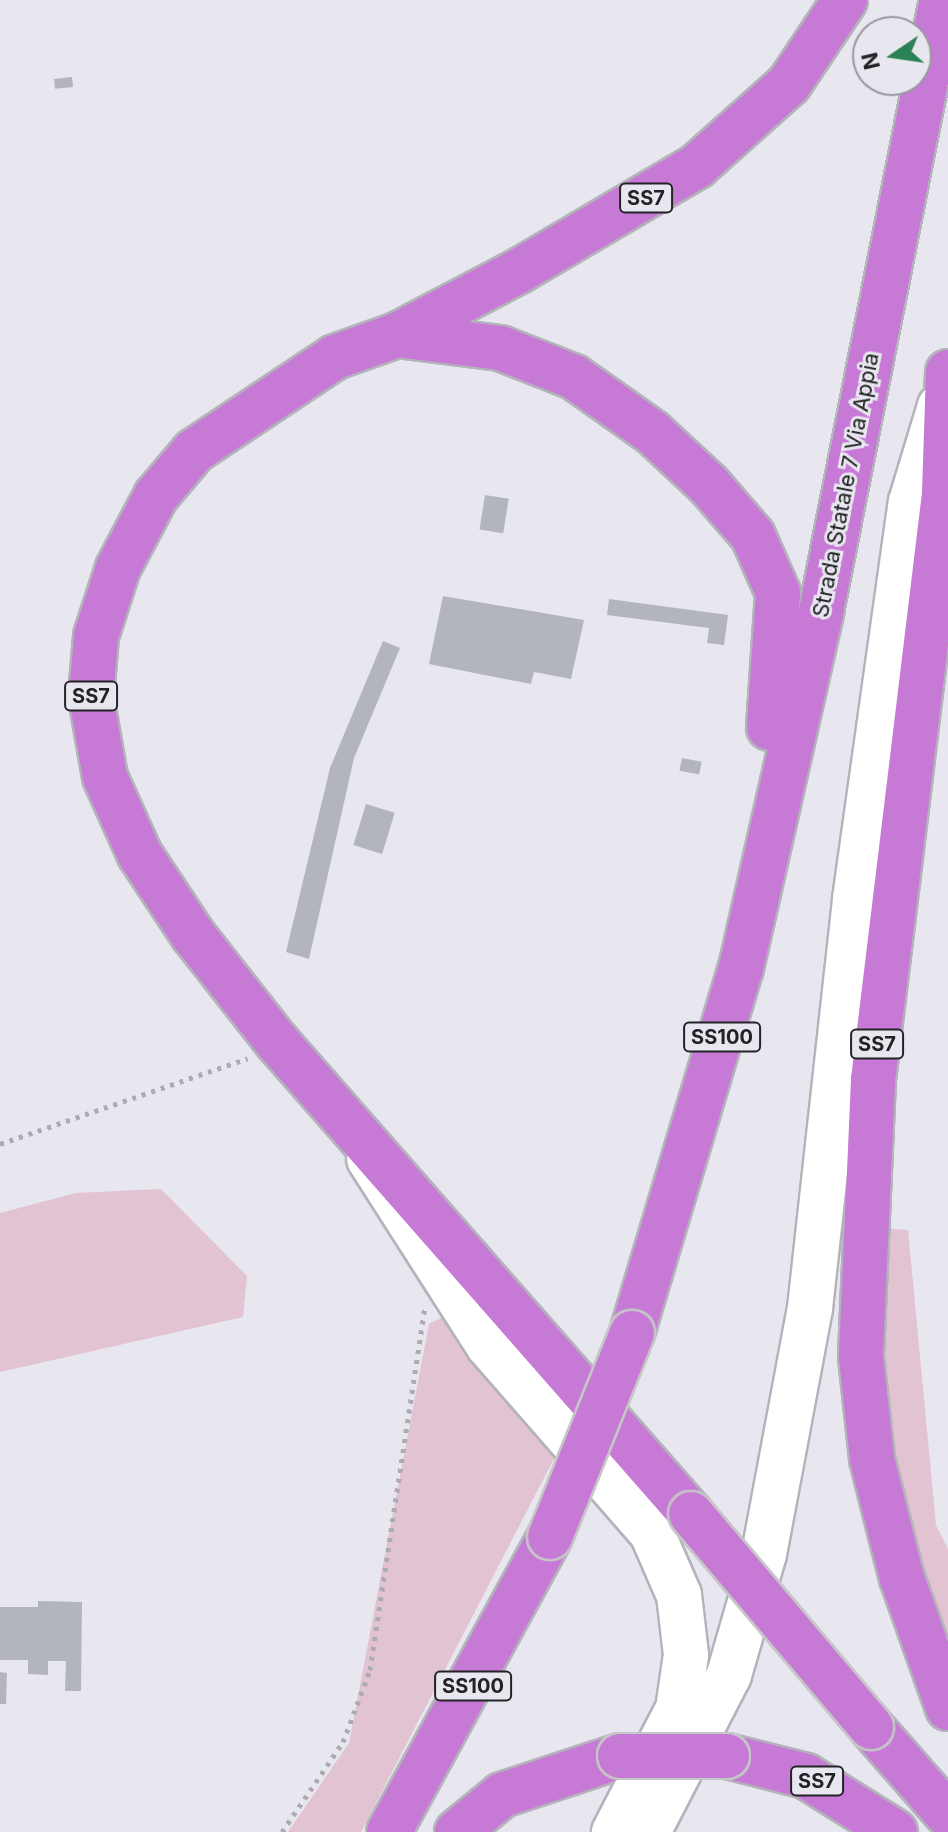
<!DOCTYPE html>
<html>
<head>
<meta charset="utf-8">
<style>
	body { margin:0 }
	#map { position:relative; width:948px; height:1832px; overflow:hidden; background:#e8e6ef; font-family:Inter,sans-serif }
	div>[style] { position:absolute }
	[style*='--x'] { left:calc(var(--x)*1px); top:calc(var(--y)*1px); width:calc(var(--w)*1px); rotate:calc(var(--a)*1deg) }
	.green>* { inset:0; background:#e2c3d1 }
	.building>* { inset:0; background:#b2b5be; transform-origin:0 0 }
	.path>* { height:5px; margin-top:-2.5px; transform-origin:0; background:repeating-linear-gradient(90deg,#acabb2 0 4px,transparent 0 10px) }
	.roads { filter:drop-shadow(2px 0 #b4b2bb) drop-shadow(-2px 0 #b4b2bb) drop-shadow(0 2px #b4b2bb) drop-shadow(0 -2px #b4b2bb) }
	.secondary>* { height:44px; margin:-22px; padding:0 22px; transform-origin:22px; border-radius:22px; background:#fff }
	.highway>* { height:44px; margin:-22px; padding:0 22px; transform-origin:22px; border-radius:22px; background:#c67ad5 }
	.bridges { filter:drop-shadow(2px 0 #c6c6c7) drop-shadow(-2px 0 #c6c6c7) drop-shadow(0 2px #c6c6c7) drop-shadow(0 -2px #c6c6c7) }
	.highway-bridge>* { height:44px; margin:-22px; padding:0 22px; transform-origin:22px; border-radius:22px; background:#c67ad5 }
	span { translate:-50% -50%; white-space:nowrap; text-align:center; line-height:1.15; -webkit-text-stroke:6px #e8e6ef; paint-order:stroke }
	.shield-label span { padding:2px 6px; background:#e8e6ef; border:2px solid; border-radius:6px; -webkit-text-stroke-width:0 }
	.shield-label { font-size:20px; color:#232326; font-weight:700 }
	.street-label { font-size:22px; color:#232326 }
	.north { position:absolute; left:852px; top:16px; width:80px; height:80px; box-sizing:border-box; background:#e8e6ef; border:2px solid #99989f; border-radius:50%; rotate:257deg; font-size:22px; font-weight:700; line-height:32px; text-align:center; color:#232326 }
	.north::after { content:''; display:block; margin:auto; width:28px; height:36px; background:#2a8256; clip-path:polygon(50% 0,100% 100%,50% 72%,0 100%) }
</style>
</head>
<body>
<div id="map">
	<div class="green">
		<i style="clip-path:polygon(161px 1189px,247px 1276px,243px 1317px,0 1372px,0 1213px,76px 1193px)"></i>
		<i style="clip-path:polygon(863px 1227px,908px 1230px,936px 1525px,948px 1549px,948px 1679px,881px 1471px)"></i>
		<i style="clip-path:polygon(455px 1311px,561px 1445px,361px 1832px,288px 1832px,349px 1743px,429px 1324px)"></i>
	</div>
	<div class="building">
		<i style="left:72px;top:77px;width:10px;height:18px;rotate:84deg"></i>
		<i style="left:485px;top:495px;width:24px;height:35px;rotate:9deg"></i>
		<i style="clip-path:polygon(443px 596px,584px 620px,571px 679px,534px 672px,531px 684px,429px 664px)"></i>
		<i style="clip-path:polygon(609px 599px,728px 615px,724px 645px,707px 643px,709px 628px,607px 615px)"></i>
		<i style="clip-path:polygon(383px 641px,400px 648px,354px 758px,309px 959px,286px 952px,330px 768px)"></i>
		<i style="left:682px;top:758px;width:20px;height:13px;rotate:11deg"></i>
		<i style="left:366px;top:804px;width:30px;height:43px;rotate:17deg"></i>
		<i style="clip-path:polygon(38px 1601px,82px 1602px,81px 1691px,65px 1691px,66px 1661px,48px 1661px,48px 1675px,28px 1674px,28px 1660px,0 1660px,0 1607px,38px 1607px)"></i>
		<i style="clip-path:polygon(0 1672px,7px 1673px,6px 1704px,0 1704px)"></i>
	</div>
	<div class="path">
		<i style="--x:0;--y:1144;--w:262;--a:-19.1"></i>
		<i style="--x:282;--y:1832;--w:109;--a:-55.9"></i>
		<i style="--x:343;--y:1742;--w:77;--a:-69.4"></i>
		<i style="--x:370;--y:1670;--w:366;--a:-81.4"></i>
	</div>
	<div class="roads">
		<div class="secondary">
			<i style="--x:369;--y:1159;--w:221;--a:57.4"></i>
			<i style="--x:488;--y:1345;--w:249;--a:48.9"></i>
			<i style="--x:652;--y:1533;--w:68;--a:66.5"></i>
			<i style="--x:679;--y:1595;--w:60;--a:83.3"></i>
			<i style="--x:686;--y:1655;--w:55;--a:98.4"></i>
			<i style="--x:678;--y:1709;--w:139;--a:117.5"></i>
			<i style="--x:648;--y:1832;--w:177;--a:-62.7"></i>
			<i style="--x:729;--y:1675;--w:126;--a:-73.9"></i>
			<i style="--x:764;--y:1554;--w:250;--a:-79.4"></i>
			<i style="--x:810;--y:1308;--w:411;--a:-83.7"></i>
			<i style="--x:855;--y:899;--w:401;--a:-82"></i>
			<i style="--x:911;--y:502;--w:100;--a:-73.2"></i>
		</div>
		<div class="highway">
			<i style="--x:397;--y:335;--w:104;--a:7.2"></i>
			<i style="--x:500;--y:348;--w:79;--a:21.4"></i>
			<i style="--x:574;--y:377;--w:95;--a:35.2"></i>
			<i style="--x:652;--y:432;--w:78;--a:42.9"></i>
			<i style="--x:709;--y:485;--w:67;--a:49.2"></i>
			<i style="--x:753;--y:536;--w:62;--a:66.3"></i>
			<i style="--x:778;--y:593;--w:135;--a:93.8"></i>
			<i style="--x:948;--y:372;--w:122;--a:91.9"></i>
			<i style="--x:944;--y:494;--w:590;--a:96.91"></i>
			<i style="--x:873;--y:1080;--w:277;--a:92.5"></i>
			<i style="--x:861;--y:1357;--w:103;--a:83.8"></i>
			<i style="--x:872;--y:1459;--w:123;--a:75.9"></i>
			<i style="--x:902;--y:1578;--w:138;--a:70.5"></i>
			<i style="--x:632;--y:1333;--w:381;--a:-73.4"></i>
			<i style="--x:741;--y:968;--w:365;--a:-77.3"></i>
			<i style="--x:821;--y:612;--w:624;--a:-78.82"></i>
			<i style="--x:691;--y:1514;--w:628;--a:-131.25"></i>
			<i style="--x:277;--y:1042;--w:136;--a:-128.1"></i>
			<i style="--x:193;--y:935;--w:96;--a:-123.5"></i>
			<i style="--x:140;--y:855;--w:85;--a:-114.2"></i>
			<i style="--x:105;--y:777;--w:81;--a:-99.9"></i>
			<i style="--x:91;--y:697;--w:61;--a:-85.3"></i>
			<i style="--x:96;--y:636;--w:71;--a:-72.1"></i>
			<i style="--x:118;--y:568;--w:81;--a:-62.2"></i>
			<i style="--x:156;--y:496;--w:59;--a:-49.8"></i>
			<i style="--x:194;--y:451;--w:169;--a:-33.7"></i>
			<i style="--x:335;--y:357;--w:66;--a:-19.5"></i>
			<i style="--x:397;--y:335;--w:138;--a:-27.7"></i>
			<i style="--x:519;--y:271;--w:207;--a:-30.5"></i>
			<i style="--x:697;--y:166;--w:123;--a:-41.7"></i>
			<i style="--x:789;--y:84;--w:101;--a:-56.3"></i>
			<i style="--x:871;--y:1727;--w:117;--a:48.8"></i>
			<i style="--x:727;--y:1756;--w:81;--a:14.2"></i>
			<i style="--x:806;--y:1776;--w:105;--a:32.2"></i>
			<i style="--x:389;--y:1832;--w:336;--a:-61.4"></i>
			<i style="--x:457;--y:1832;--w:58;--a:-39.4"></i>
			<i style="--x:502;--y:1795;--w:124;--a:-18.3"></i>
		</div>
	</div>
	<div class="bridges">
		<div class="highway-bridge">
			<i style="--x:691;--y:1514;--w:279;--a:49.8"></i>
			<i style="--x:550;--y:1537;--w:220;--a:-68.1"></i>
			<i style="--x:620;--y:1756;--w:107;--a:0"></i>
		</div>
	</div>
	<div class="shield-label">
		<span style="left:646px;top:198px">SS7</span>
		<span style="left:91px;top:696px">SS7</span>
		<span style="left:722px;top:1037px">SS100</span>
		<span style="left:877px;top:1044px">SS7</span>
		<span style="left:473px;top:1686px">SS100</span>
		<span style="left:817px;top:1781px">SS7</span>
	</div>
	<div class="street-label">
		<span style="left:846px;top:485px;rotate:-79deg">Strada Statale 7 Via Appia</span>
	</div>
	<div class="north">N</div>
</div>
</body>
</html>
